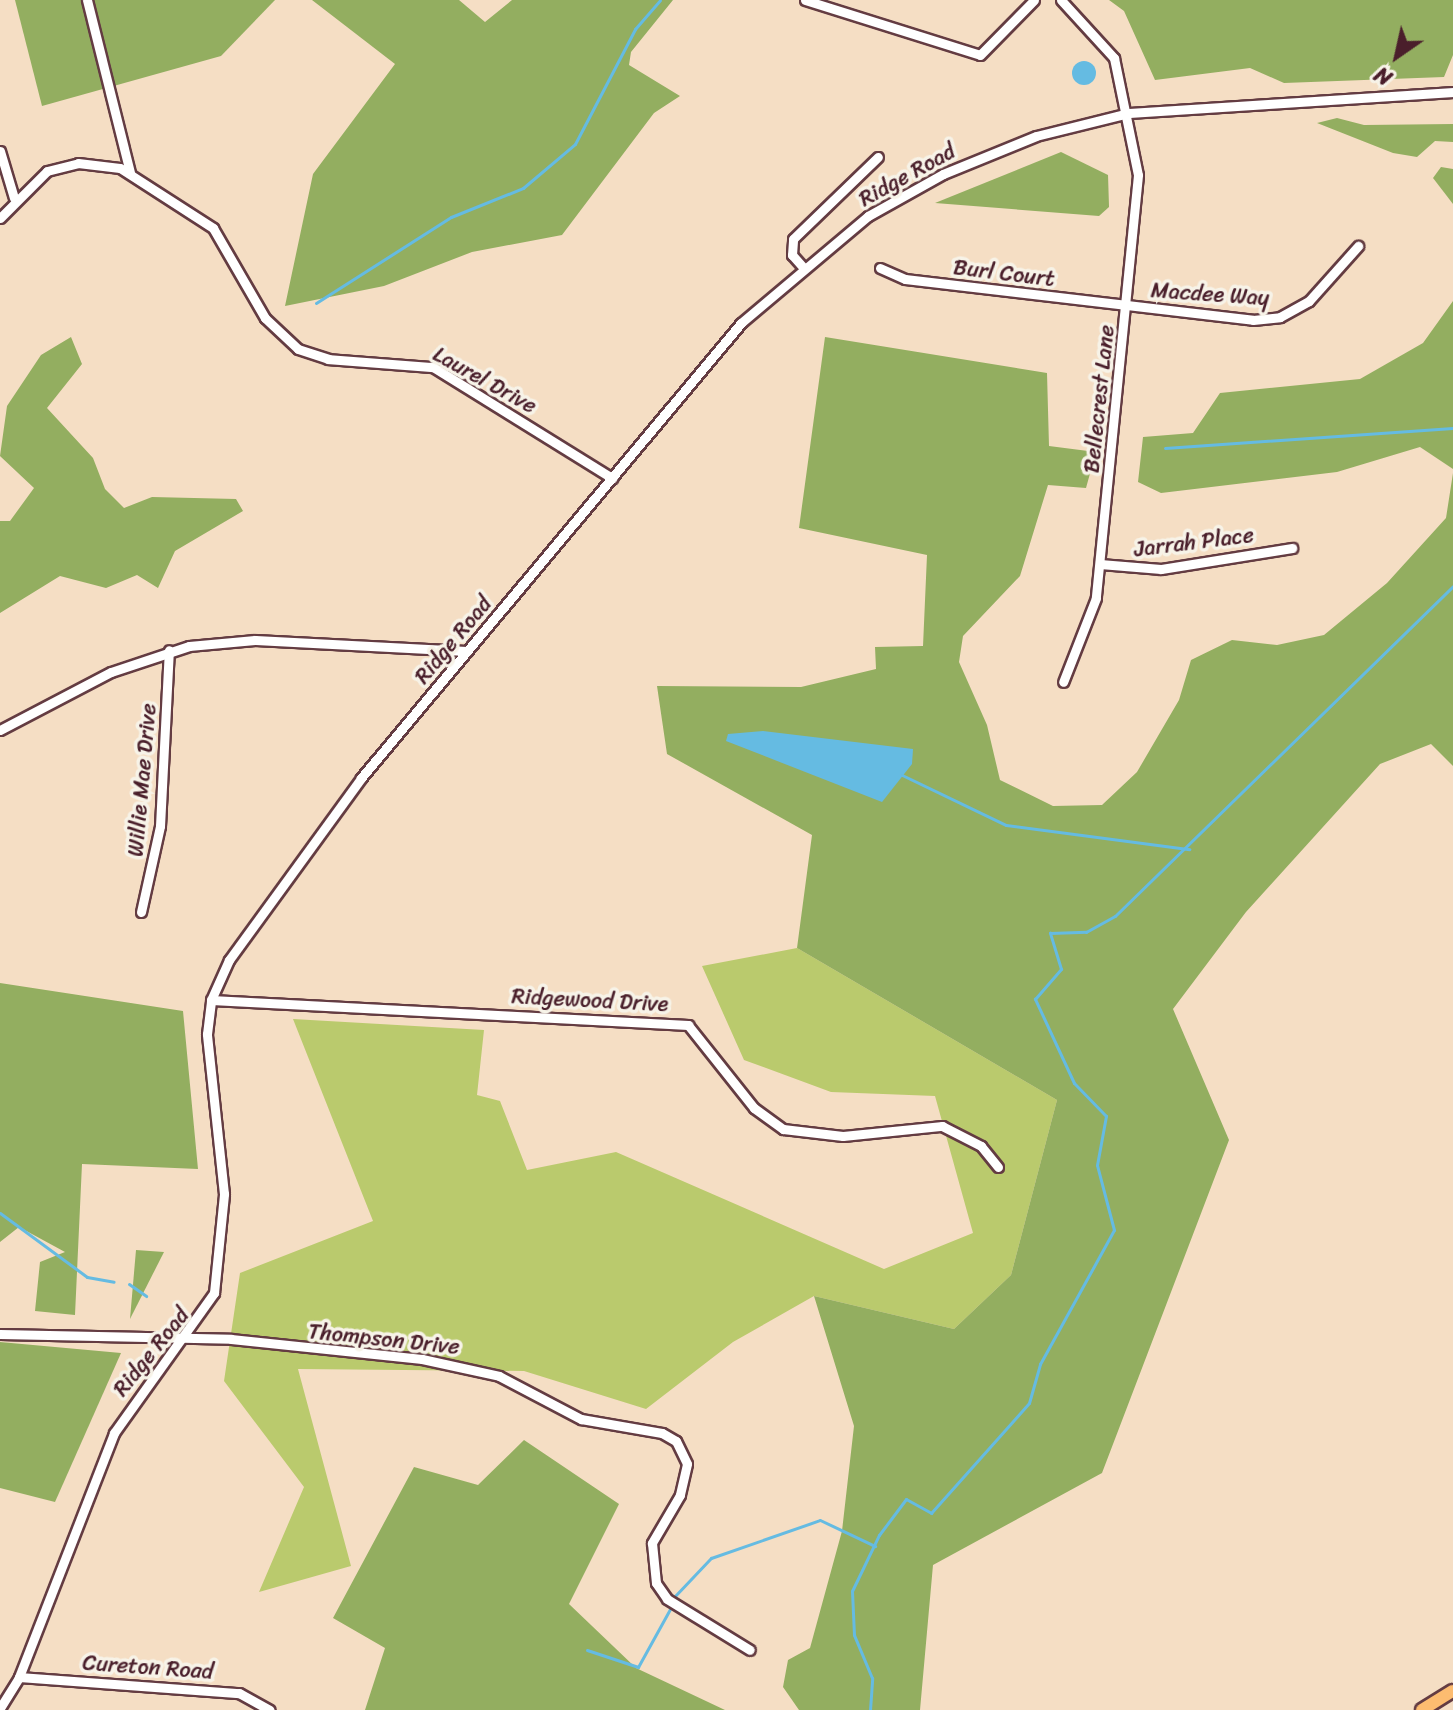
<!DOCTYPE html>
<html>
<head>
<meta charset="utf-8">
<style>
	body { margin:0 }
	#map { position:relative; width:1453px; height:1710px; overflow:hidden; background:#f5dec4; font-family:Sriracha,sans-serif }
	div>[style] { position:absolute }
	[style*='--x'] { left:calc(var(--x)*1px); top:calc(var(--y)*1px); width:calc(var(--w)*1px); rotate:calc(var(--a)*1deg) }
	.green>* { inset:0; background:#baca6d }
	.forest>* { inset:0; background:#93ae60 }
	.water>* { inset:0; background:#65bbe2 }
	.round { border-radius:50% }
	.stream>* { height:3px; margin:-1.5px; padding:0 1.5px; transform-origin:1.5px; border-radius:1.5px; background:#65bbe2 }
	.roads { filter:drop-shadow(2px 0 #643c42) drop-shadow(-2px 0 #643c42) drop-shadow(0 2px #643c42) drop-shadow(0 -2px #643c42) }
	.minor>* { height:9px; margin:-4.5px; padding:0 4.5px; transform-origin:4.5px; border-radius:4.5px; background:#fff }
	.major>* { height:12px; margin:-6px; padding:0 6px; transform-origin:6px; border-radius:6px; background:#fdbc70 }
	span { translate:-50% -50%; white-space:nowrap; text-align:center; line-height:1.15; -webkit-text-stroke:7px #f7f3e8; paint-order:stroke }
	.street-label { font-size:22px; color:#4a1f2b }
	.north { position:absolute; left:1357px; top:16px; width:80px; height:80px; -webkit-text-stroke:6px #f7f3e8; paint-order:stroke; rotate:214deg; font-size:22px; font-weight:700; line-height:32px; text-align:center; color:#4a1f2b }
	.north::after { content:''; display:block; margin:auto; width:28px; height:36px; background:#4a1f2b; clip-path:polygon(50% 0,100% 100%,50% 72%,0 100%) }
</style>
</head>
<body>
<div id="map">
	<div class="green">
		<i style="clip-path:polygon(797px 948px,1057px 1100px,1011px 1275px,954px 1329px,814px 1296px,733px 1342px,646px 1409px,524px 1371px,298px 1369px,351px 1566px,259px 1592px,304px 1487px,224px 1381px,240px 1273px,373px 1221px,293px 1019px,484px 1030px,477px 1095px,500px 1101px,527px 1170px,616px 1152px,884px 1269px,973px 1233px,935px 1096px,831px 1092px,744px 1060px,702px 966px)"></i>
	</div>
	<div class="forest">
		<i style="clip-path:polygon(15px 0,275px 0,221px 56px,42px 106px)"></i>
		<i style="clip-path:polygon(312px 0,459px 0,485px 22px,512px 0,673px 0,631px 52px,629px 65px,680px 96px,654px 113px,562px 235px,472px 252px,384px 286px,285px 306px,313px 174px,395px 64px)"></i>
		<i style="clip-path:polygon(1109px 0,1453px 0,1453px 55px,1444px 77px,1284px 83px,1250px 68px,1155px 80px,1124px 11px)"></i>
		<i style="clip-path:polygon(1337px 118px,1364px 125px,1453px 124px,1453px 142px,1435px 141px,1417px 157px,1393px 153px,1317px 123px)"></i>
		<i style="clip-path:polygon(1061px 152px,1108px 175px,1109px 207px,1099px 216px,935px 203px)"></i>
		<i style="clip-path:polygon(1441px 167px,1453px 169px,1453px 204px,1433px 178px)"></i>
		<i style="clip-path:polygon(1453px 301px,1453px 469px,1420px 447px,1337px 472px,1161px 493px,1138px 482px,1143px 437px,1193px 433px,1220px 393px,1360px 379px,1423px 343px)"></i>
		<i style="clip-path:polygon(71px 337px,82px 364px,47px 408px,93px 458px,105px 489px,124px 508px,152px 497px,236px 499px,243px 511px,175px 551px,158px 588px,137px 575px,106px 588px,60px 576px,0 613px,0 521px,10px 521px,34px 488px,0 456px,7px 406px,41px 355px)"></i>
		<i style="clip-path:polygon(825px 337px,1047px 373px,1049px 446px,1088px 451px,1094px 459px,1086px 488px,1048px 485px,1020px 576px,963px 636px,959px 662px,987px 725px,1000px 780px,1053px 806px,1102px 805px,1137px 772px,1179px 700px,1191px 660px,1232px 640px,1277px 645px,1324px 635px,1387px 583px,1446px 518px,1453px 473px,1453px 766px,1431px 744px,1380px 764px,1246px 912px,1173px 1009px,1229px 1140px,1102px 1473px,933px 1565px,920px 1710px,799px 1710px,783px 1687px,788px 1660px,810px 1648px,842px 1531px,854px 1426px,814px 1296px,954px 1329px,1011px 1275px,1057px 1100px,797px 948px,812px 835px,667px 754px,657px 686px,801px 687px,876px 669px,875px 647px,923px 646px,927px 555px,799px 528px)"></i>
		<i style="clip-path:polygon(0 983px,183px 1011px,198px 1169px,82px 1164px,75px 1315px,35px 1311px,40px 1262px,65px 1252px,19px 1227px,0 1242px)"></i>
		<i style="clip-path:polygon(136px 1250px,164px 1252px,130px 1319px)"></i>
		<i style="clip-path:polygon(0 1342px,121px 1353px,55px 1502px,0 1488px)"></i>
		<i style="clip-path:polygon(524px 1440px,619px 1504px,569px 1604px,636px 1668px,725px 1710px,365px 1710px,385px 1648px,333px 1618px,414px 1467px,478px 1485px)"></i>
	</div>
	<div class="water">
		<i class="round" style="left:1072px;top:61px;width:24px;height:24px"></i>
		<i style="clip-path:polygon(763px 731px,913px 749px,912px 764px,882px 802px,726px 741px,728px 734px)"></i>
	</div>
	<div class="stream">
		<i style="--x:316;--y:303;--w:160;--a:-32.5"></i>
		<i style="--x:451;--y:217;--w:78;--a:-21.9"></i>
		<i style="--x:523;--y:188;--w:68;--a:-40.2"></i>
		<i style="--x:575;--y:144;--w:130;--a:-62.4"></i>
		<i style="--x:635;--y:29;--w:38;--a:-49"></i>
		<i style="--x:1165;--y:448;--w:289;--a:-4"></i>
		<i style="--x:902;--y:775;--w:115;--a:25.7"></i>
		<i style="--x:1006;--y:825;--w:185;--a:7.5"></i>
		<i style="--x:0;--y:1213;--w:108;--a:36.3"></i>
		<i style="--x:87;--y:1277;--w:27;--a:10"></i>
		<i style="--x:129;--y:1284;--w:21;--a:35"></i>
		<i style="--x:674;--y:1597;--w:54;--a:-46.5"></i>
		<i style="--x:711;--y:1558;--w:115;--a:-19.2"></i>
		<i style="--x:820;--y:1520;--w:61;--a:25.3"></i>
		<i style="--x:587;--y:1650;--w:54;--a:18.4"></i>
		<i style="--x:638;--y:1667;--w:66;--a:-61.1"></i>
		<i style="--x:870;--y:1710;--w:32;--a:-86"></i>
		<i style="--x:872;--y:1678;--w:47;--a:-112.7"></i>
		<i style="--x:854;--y:1635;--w:44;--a:-92.6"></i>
		<i style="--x:852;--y:1591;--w:62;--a:-64.3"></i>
		<i style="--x:879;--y:1535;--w:45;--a:-53.1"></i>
		<i style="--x:906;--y:1499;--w:29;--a:29"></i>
		<i style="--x:931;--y:1513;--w:147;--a:-48.3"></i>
		<i style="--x:1029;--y:1403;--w:41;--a:-74.2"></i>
		<i style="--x:1040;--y:1364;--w:153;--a:-61.1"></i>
		<i style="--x:1114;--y:1230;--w:67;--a:-104.7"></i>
		<i style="--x:1097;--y:1165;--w:50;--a:-79.6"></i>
		<i style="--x:1106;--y:1116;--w:46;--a:-134.1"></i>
		<i style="--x:1074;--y:1083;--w:93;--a:-114.9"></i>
		<i style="--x:1035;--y:999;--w:40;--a:-49"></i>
		<i style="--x:1061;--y:969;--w:38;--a:-107"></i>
		<i style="--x:1050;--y:933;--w:36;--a:-2"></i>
		<i style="--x:1086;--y:932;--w:33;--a:-29"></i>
		<i style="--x:1115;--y:916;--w:472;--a:-44.3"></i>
	</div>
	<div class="roads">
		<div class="minor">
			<i style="--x:87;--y:0;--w:178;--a:76"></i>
			<i style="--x:805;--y:0;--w:183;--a:17.4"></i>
			<i style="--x:980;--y:55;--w:77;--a:-45.5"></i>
			<i style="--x:1061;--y:0;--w:79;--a:47.6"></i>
			<i style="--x:1114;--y:58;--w:119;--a:78.4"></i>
			<i style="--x:1138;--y:175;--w:425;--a:95.7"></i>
			<i style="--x:1096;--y:598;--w:90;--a:111.4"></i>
			<i style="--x:0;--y:151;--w:49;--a:73.4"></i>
			<i style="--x:0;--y:218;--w:66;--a:-45"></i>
			<i style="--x:47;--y:171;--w:32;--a:-14"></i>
			<i style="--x:78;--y:163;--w:42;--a:6.8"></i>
			<i style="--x:120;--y:168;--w:111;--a:32.8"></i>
			<i style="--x:213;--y:228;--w:104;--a:60"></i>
			<i style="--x:265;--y:318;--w:45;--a:43.2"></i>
			<i style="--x:298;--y:349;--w:32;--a:18"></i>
			<i style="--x:328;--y:359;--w:105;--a:4.4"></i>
			<i style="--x:433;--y:367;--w:211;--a:31.8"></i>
			<i style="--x:802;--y:266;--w:15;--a:-132"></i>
			<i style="--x:792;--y:255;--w:16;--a:-86"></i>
			<i style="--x:793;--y:239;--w:118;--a:-44"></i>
			<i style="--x:880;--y:268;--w:27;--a:24"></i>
			<i style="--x:905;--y:279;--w:350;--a:6.7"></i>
			<i style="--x:1253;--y:320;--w:27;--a:-6"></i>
			<i style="--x:1280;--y:317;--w:33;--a:-29"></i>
			<i style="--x:1309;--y:301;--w:74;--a:-48.3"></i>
			<i style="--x:1100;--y:564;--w:61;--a:4.7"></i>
			<i style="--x:1161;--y:569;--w:133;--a:-9.1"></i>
			<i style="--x:0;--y:730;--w:125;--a:-27.6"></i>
			<i style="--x:111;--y:672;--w:82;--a:-18.4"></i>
			<i style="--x:189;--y:646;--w:66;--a:-5.2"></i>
			<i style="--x:255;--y:640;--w:212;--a:3"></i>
			<i style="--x:141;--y:912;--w:88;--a:-77.5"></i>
			<i style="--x:160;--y:826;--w:176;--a:-87.1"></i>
			<i style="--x:211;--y:1000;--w:478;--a:3"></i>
			<i style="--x:688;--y:1025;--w:106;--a:51.5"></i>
			<i style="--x:754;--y:1108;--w:36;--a:36"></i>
			<i style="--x:783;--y:1129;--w:60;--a:6.7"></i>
			<i style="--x:843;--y:1136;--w:100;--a:-5.8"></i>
			<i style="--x:942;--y:1126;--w:44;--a:27.1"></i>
			<i style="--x:981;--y:1146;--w:27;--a:51"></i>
			<i style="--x:0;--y:1334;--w:231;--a:1.2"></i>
			<i style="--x:231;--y:1339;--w:192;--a:6"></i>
			<i style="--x:422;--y:1359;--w:79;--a:12.4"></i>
			<i style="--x:499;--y:1376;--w:93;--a:27.7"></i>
			<i style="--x:581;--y:1419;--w:82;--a:9.8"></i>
			<i style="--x:662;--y:1433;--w:16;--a:30"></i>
			<i style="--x:676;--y:1441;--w:25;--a:64"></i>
			<i style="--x:687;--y:1464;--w:32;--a:103"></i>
			<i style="--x:680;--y:1495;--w:56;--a:120.3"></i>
			<i style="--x:652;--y:1543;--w:40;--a:84.3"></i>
			<i style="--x:656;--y:1583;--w:19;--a:55"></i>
			<i style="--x:667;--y:1599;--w:97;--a:31.6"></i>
			<i style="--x:19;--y:1677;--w:221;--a:4.2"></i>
			<i style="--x:239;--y:1693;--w:35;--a:29"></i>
			<i style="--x:0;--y:1708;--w:36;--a:-58"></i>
			<i style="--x:19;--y:1677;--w:262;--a:-68.7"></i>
			<i style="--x:114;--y:1433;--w:172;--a:-54.5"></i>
			<i style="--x:214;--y:1293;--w:100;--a:-84.2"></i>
			<i style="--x:224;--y:1194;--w:161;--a:-96.1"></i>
			<i style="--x:207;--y:1034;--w:34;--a:-83"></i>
			<i style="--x:211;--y:1000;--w:44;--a:-65.8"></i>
			<i style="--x:229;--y:960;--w:225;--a:-54"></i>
			<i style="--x:361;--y:778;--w:593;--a:-50.13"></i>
			<i style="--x:741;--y:323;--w:166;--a:-40.1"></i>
			<i style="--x:868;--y:216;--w:86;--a:-29.2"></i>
			<i style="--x:943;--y:174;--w:100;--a:-22.2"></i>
			<i style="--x:1036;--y:136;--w:96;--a:-13.9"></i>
			<i style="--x:1129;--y:113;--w:325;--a:-3.7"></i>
		</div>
		<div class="major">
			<i style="--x:1422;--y:1710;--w:36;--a:-32"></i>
		</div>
	</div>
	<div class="street-label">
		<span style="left:907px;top:175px;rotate:-29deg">Ridge Road</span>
		<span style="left:1004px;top:273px;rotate:7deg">Burl Court</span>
		<span style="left:1210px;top:294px;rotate:4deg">Macdee Way</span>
		<span style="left:485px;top:380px;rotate:29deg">Laurel Drive</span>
		<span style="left:1099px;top:399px;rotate:-84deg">Bellecrest Lane</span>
		<span style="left:1194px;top:542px;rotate:-7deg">Jarrah Place</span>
		<span style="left:453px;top:640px;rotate:-50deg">Ridge Road</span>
		<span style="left:142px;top:780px;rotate:-85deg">Willie Mae Drive</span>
		<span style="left:590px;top:1000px;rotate:3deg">Ridgewood Drive</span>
		<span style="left:384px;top:1339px;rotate:6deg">Thompson Drive</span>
		<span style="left:151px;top:1352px;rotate:-51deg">Ridge Road</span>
		<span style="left:148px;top:1667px;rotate:4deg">Cureton Road</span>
	</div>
	<div class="north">N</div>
</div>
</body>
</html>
